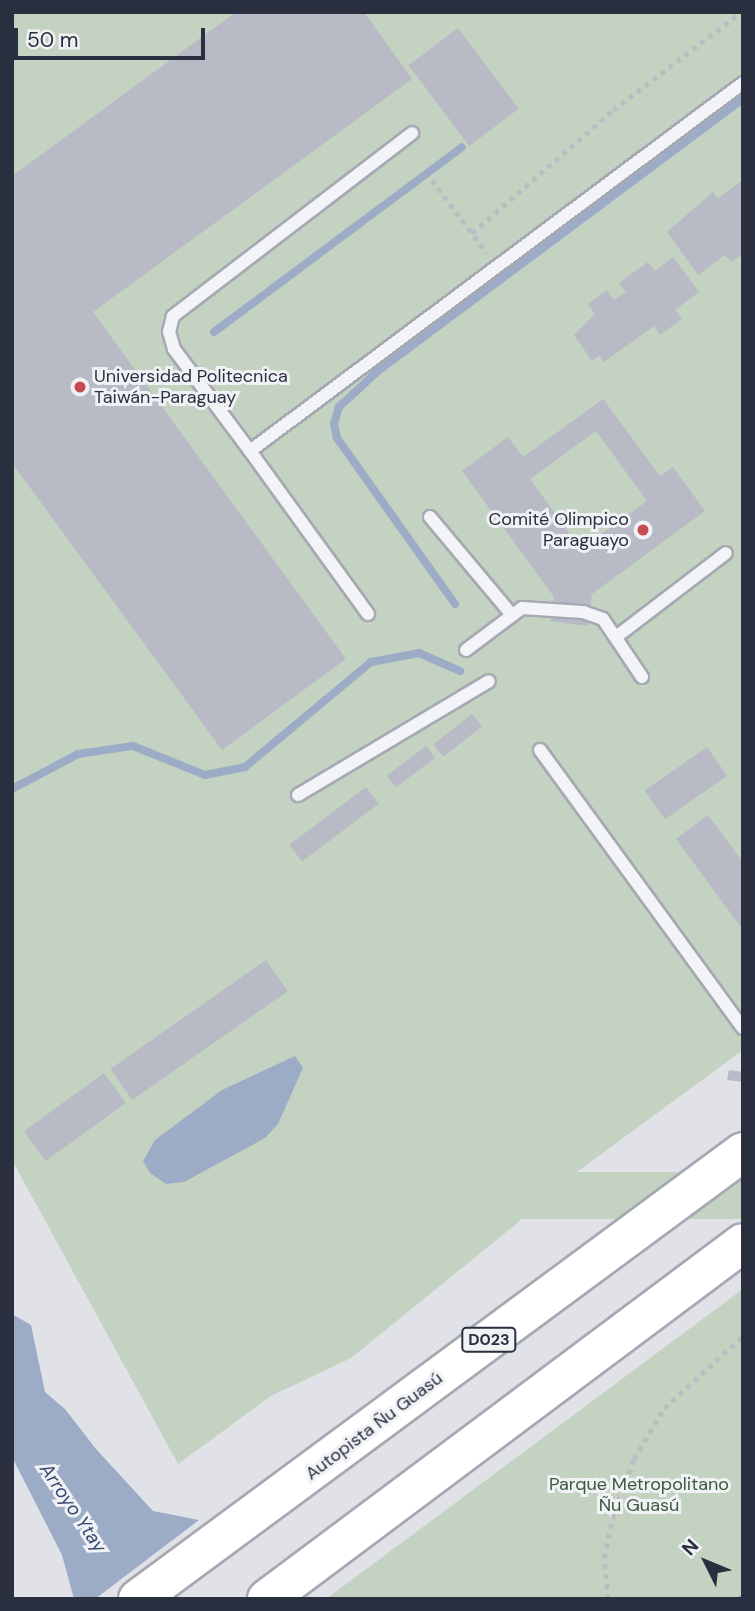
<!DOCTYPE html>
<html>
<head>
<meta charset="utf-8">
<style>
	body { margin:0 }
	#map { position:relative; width:755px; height:1611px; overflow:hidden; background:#e0e2e8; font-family:"DM Sans",sans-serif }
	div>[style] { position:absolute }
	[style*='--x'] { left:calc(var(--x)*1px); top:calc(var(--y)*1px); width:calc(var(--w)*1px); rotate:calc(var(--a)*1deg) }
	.green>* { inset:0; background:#c4d2c2; transform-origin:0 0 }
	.water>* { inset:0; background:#9dacc6 }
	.stream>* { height:8px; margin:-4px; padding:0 4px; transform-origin:4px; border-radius:4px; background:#9dacc6 }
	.building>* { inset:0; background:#b8bbc5; transform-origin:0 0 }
	.path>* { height:4.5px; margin-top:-2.25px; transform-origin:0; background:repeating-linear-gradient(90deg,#bbbdc3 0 5px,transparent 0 10px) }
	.roads { filter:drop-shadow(2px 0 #a6a9b2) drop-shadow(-2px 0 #a6a9b2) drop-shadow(0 2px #a6a9b2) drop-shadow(0 -2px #a6a9b2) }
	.service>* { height:12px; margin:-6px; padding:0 6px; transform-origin:6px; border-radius:6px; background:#f3f4f7 }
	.motorway>* { height:38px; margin:-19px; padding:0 19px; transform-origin:19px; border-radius:19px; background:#fff }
	.dots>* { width:19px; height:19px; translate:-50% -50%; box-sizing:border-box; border:4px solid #f0f2f6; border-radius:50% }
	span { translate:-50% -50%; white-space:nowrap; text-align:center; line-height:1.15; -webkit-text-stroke:6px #f0f2f6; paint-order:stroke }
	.shield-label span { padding:2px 5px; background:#f0f2f6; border:2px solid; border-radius:5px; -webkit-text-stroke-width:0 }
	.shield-label { font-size:16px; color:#2a2f3f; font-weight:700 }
	.poi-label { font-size:18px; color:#2a2f3f }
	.left { translate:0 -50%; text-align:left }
	.right { translate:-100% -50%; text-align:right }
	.street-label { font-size:18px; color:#2a2f3f }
	.park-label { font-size:18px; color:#3a5a38 }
	.water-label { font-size:19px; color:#364a70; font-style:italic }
	.frame { position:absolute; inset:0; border:14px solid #2a2f3f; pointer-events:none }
	.north { position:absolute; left:671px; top:1527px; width:70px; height:70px; -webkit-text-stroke:5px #f0f2f6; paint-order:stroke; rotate:313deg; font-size:19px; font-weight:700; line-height:28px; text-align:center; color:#2a2f3f }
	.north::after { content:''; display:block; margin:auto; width:24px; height:32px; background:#2a2f3f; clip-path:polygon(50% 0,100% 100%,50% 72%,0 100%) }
	.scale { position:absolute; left:14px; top:28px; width:191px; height:32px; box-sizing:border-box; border:4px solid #2a2f3f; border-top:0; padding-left:9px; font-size:21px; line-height:24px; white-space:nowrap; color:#2a2f3f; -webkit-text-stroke:5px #f0f2f6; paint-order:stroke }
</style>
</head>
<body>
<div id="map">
	<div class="green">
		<i style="clip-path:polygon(12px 12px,743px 12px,743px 1050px,517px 1216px,520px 1221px,351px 1358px,271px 1396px,178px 1464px,12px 1160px)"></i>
		<i style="left:743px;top:1172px;width:47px;height:615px;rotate:90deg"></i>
		<i style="clip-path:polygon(743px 1289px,743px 1599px,326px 1599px)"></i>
	</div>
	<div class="water">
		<i style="clip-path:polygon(295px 1056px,303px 1068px,278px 1124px,265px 1138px,184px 1182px,166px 1184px,150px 1173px,143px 1161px,155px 1140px,222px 1090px)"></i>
		<i style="clip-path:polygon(12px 1314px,31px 1325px,45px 1392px,65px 1409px,96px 1449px,153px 1511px,199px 1520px,95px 1599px,74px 1599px,62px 1555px,12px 1457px)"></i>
	</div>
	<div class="stream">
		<i style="--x:214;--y:332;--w:309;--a:-36.7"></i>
		<i style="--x:455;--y:604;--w:204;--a:-125.4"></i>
		<i style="--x:337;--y:438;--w:14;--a:-102"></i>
		<i style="--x:334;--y:424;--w:18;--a:-74"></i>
		<i style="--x:339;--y:407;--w:53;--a:-42.7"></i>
		<i style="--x:378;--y:371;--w:455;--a:-36.7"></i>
		<i style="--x:12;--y:789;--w:75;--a:-27.9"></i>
		<i style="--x:78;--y:754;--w:56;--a:-8.3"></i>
		<i style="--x:133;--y:746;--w:78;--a:21.9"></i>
		<i style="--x:205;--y:775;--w:41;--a:-11.3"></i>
		<i style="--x:245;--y:767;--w:164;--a:-39.8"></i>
		<i style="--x:371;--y:662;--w:49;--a:-10.6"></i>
		<i style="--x:419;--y:653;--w:45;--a:23.7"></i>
		<i style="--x:742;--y:1599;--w:1;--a:0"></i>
	</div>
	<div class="building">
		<i style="clip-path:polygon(236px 12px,364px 12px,412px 79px,93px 312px,346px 659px,222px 750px,12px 463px,12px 176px)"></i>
		<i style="left:458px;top:28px;width:101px;height:62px;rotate:53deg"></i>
		<i style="clip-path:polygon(743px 180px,743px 254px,731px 262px,725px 255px,698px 275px,667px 232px,713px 192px,718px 198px)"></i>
		<i style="clip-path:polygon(673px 257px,699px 292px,675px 310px,682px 319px,660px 335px,654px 326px,604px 362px,599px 355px,592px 361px,574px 335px,595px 314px,588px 304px,607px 290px,614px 300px,626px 292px,619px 283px,648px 262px,655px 271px)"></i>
		<i style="clip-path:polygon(evenodd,603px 399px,660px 476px,673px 467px,705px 511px,592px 594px,588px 626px,550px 621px,554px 597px,462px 471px,508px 437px,523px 457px,603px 399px,596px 431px,647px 501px,581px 549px,530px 479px,596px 431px)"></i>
		<i style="left:472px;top:714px;width:16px;height:49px;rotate:52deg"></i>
		<i style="left:426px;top:746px;width:15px;height:49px;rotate:53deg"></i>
		<i style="left:707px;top:747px;width:35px;height:76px;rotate:55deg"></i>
		<i style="left:366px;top:787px;width:21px;height:96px;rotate:53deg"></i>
		<i style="clip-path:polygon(708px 815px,743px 862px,743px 930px,676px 839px)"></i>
		<i style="left:266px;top:960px;width:38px;height:190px;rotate:55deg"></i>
		<i style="clip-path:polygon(729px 1070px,743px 1072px,743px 1082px,727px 1080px)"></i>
		<i style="left:104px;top:1073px;width:37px;height:99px;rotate:54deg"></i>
	</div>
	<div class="path">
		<i style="--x:432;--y:180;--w:91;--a:53"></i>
		<i style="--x:472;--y:233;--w:187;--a:-41.1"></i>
		<i style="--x:613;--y:110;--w:161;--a:-37.4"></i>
		<i style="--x:608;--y:1599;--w:41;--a:-95.6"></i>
		<i style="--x:604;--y:1558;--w:48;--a:-78"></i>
		<i style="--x:614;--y:1511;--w:56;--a:-69"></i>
		<i style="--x:634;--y:1459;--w:59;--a:-59.5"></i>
		<i style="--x:664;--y:1408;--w:107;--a:-42.3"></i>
	</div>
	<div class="roads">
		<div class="service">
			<i style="--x:250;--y:451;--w:127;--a:-126.7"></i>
			<i style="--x:174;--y:349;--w:18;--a:-106"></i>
			<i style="--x:169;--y:332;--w:16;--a:-76"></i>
			<i style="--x:173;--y:316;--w:301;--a:-37.4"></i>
			<i style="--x:430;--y:517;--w:128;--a:50.1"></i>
			<i style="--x:368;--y:614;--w:201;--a:-125.9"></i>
			<i style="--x:250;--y:451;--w:615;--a:-36.74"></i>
			<i style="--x:616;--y:637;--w:138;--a:-37.4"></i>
			<i style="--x:466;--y:650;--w:70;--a:-36.9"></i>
			<i style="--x:522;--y:608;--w:61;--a:3.8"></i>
			<i style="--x:583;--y:612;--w:21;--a:19"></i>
			<i style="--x:603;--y:619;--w:70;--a:56.1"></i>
			<i style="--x:540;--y:750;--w:344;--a:53.9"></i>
			<i style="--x:298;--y:795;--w:222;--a:-30.8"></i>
		</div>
		<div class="motorway">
			<i style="--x:138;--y:1599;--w:752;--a:-36.46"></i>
			<i style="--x:267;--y:1599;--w:594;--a:-36.79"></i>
		</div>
	</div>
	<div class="dots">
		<i style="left:80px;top:387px;background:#c64c51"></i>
		<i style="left:643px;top:530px;background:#c64c51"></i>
	</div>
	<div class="shield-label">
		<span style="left:489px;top:1340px">D023</span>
	</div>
	<div class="poi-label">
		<span class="left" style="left:94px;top:387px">Universidad Politecnica<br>Taiwán-Paraguay</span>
		<span class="right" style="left:629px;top:530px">Comité Olimpico<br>Paraguayo</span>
	</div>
	<div class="street-label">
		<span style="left:374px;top:1426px;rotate:-37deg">Autopista Ñu Guasú</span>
	</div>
	<div class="park-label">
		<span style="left:639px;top:1495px">Parque Metropolitano<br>Ñu Guasú</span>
	</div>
	<div class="water-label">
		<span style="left:73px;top:1508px;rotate:56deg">Arroyo Ytay</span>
	</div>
	<div class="frame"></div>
	<div class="north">N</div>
	<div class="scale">50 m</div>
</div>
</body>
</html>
